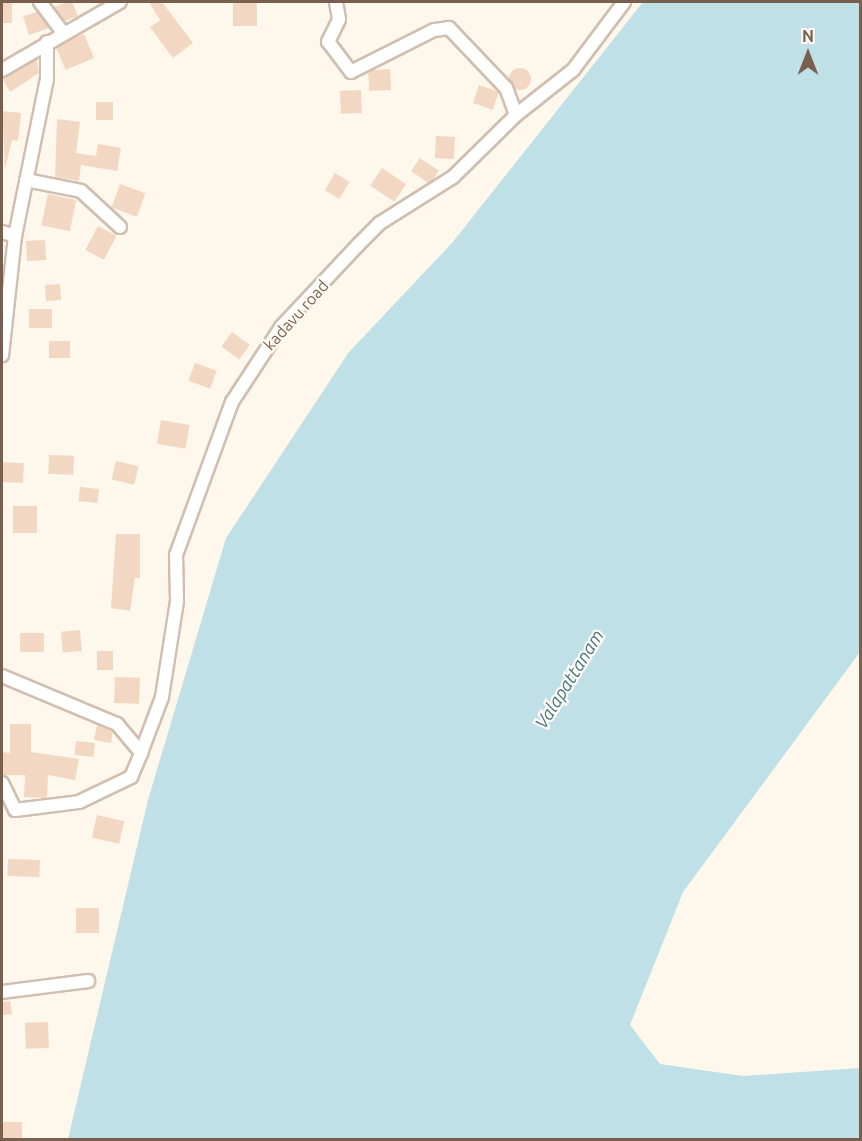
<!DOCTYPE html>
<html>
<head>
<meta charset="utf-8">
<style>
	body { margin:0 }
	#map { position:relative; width:862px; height:1141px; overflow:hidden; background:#fdf7ec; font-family:Ubuntu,sans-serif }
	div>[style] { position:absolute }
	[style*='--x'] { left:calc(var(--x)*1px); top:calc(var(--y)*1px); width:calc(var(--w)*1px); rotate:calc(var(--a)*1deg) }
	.water>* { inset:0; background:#bfe0e7 }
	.building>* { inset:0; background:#f2d8c3; transform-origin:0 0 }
	.round { border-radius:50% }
	.roads { filter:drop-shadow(2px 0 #d0bfb0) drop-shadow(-2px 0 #d0bfb0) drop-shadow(0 2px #d0bfb0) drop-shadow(0 -2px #d0bfb0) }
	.street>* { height:12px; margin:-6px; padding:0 6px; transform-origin:6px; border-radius:6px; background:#fff }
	span { translate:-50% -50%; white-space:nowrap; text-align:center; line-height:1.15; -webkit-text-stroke:4.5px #fffaf3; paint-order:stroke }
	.street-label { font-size:16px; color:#795f4e }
	.water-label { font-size:18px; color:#437784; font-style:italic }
	.frame { position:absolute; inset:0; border:3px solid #795f4e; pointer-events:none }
	.north { position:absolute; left:778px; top:24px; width:60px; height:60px; -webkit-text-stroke:4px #fffaf3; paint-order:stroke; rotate:0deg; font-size:16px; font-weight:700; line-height:24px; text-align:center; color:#795f4e }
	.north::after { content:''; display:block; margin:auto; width:21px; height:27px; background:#795f4e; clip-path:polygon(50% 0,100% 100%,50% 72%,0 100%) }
</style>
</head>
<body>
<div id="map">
	<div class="water">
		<i style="clip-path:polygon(643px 2px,860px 2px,860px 652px,683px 892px,630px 1025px,660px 1064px,743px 1076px,860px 1068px,860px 1139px,68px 1139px,148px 800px,226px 538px,349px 352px,452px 243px)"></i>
	</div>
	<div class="building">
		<i style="left:2px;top:2px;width:10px;height:21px"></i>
		<i style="clip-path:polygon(67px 2px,72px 2px,78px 16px,65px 21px,54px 7px)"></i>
		<i style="clip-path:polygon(149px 2px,162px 2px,193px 43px,173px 58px,150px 27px,160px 20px)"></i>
		<i style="left:233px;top:2px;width:24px;height:24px"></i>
		<i style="clip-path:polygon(37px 12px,49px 28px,29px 35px,23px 16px)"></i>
		<i style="left:84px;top:34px;width:26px;height:31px;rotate:67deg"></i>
		<i style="clip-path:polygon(37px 59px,39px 73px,10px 92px,2px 78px)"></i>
		<i class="round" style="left:509px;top:68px;width:22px;height:22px"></i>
		<i style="left:390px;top:69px;width:21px;height:22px;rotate:87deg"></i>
		<i style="left:479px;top:85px;width:21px;height:19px;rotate:19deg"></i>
		<i style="left:361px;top:90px;width:23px;height:21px;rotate:88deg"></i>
		<i style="left:96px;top:102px;width:17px;height:18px"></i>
		<i style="clip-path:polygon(2px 111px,21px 113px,18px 141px,12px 140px,5px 169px)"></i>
		<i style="clip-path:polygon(57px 119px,80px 122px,76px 153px,96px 156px,98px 144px,121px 148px,117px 171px,81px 165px,79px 181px,55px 177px)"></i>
		<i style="left:436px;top:136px;width:19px;height:22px;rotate:3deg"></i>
		<i style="left:420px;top:158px;width:23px;height:16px;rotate:34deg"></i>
		<i style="left:382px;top:168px;width:29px;height:21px;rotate:34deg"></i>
		<i style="left:335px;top:173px;width:17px;height:20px;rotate:31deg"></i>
		<i style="left:120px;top:184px;width:27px;height:25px;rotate:20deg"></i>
		<i style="left:48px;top:194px;width:29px;height:32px;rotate:12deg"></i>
		<i style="left:98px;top:226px;width:21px;height:27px;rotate:28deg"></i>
		<i style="left:45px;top:240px;width:20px;height:19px;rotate:87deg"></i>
		<i style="left:60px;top:284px;width:16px;height:15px;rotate:86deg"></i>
		<i style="left:29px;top:309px;width:23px;height:19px"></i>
		<i style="left:232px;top:332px;width:22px;height:18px;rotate:36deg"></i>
		<i style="left:70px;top:341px;width:17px;height:21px;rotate:90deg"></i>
		<i style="left:195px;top:363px;width:23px;height:19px;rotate:20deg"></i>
		<i style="left:161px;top:420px;width:29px;height:24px;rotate:10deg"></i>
		<i style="left:49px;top:455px;width:25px;height:19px;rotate:2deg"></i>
		<i style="left:116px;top:461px;width:23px;height:19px;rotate:13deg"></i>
		<i style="left:2px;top:462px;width:22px;height:20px;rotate:3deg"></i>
		<i style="left:80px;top:487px;width:19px;height:14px;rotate:6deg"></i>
		<i style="left:13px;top:506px;width:24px;height:27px"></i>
		<i style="clip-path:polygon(116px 534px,140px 534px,140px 578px,135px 578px,130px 611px,111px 608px)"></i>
		<i style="left:80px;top:630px;width:21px;height:19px;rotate:85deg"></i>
		<i style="left:44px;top:633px;width:19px;height:24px;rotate:90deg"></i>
		<i style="left:97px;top:651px;width:16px;height:19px"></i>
		<i style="left:115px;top:677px;width:25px;height:26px;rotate:2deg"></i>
		<i style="clip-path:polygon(10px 724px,31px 724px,31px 752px,79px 759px,75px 780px,48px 775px,47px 798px,24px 797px,25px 775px,2px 775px,2px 752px,10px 753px)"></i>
		<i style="clip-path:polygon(97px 725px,113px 732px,111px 743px,94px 740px)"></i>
		<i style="left:76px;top:741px;width:19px;height:14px;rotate:6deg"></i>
		<i style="left:97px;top:815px;width:28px;height:23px;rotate:13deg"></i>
		<i style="left:8px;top:859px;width:32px;height:17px;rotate:2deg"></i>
		<i style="left:76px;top:908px;width:23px;height:25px"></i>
		<i style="clip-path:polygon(10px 1001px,12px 1014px,2px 1015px,2px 1002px)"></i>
		<i style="left:48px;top:1022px;width:26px;height:23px;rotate:88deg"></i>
		<i style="left:22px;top:1122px;width:16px;height:20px;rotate:90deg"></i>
	</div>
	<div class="roads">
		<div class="street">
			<i style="--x:40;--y:2;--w:38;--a:53"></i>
			<i style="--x:2;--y:70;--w:136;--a:-30"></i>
			<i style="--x:516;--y:115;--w:73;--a:-38.3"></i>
			<i style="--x:573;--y:70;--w:85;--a:-53.1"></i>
			<i style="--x:26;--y:180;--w:56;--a:11.3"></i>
			<i style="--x:81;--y:191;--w:53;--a:42.7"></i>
			<i style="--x:2;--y:232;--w:14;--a:17"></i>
			<i style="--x:15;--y:236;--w:120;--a:96.2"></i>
			<i style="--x:15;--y:236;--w:160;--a:-78.5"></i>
			<i style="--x:47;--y:79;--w:37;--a:-90"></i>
			<i style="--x:2;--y:676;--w:125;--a:22.7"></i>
			<i style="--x:117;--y:724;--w:38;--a:50"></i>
			<i style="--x:141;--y:753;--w:60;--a:-69.4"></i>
			<i style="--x:162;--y:697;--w:97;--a:-81.1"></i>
			<i style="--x:177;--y:601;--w:46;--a:-91.2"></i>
			<i style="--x:176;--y:555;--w:163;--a:-69.9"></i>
			<i style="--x:232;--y:402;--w:90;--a:-56.8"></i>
			<i style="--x:281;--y:327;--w:112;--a:-46.8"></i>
			<i style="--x:358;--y:245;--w:31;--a:-45"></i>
			<i style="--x:380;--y:223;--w:86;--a:-32.2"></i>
			<i style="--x:453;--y:177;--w:88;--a:-44.5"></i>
			<i style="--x:516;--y:115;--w:29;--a:-110"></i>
			<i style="--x:506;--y:88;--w:83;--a:-133.5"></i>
			<i style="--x:449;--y:28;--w:15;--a:172"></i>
			<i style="--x:434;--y:30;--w:93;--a:153.2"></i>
			<i style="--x:351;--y:72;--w:38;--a:-127"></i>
			<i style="--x:328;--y:42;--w:25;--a:-64"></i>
			<i style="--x:339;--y:19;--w:17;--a:-100"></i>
			<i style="--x:2;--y:783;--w:30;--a:64"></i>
			<i style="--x:15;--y:810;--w:64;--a:-7.1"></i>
			<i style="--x:79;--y:802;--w:58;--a:-25.7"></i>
			<i style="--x:131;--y:777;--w:26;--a:-67"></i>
			<i style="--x:2;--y:992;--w:87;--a:-7.3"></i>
		</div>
	</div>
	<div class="street-label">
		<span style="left:296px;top:315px;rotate:-48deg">kadavu road</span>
	</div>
	<div class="water-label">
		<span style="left:569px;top:679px;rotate:-58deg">Valapattanam</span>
	</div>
	<div class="frame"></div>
	<div class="north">N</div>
</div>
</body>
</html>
